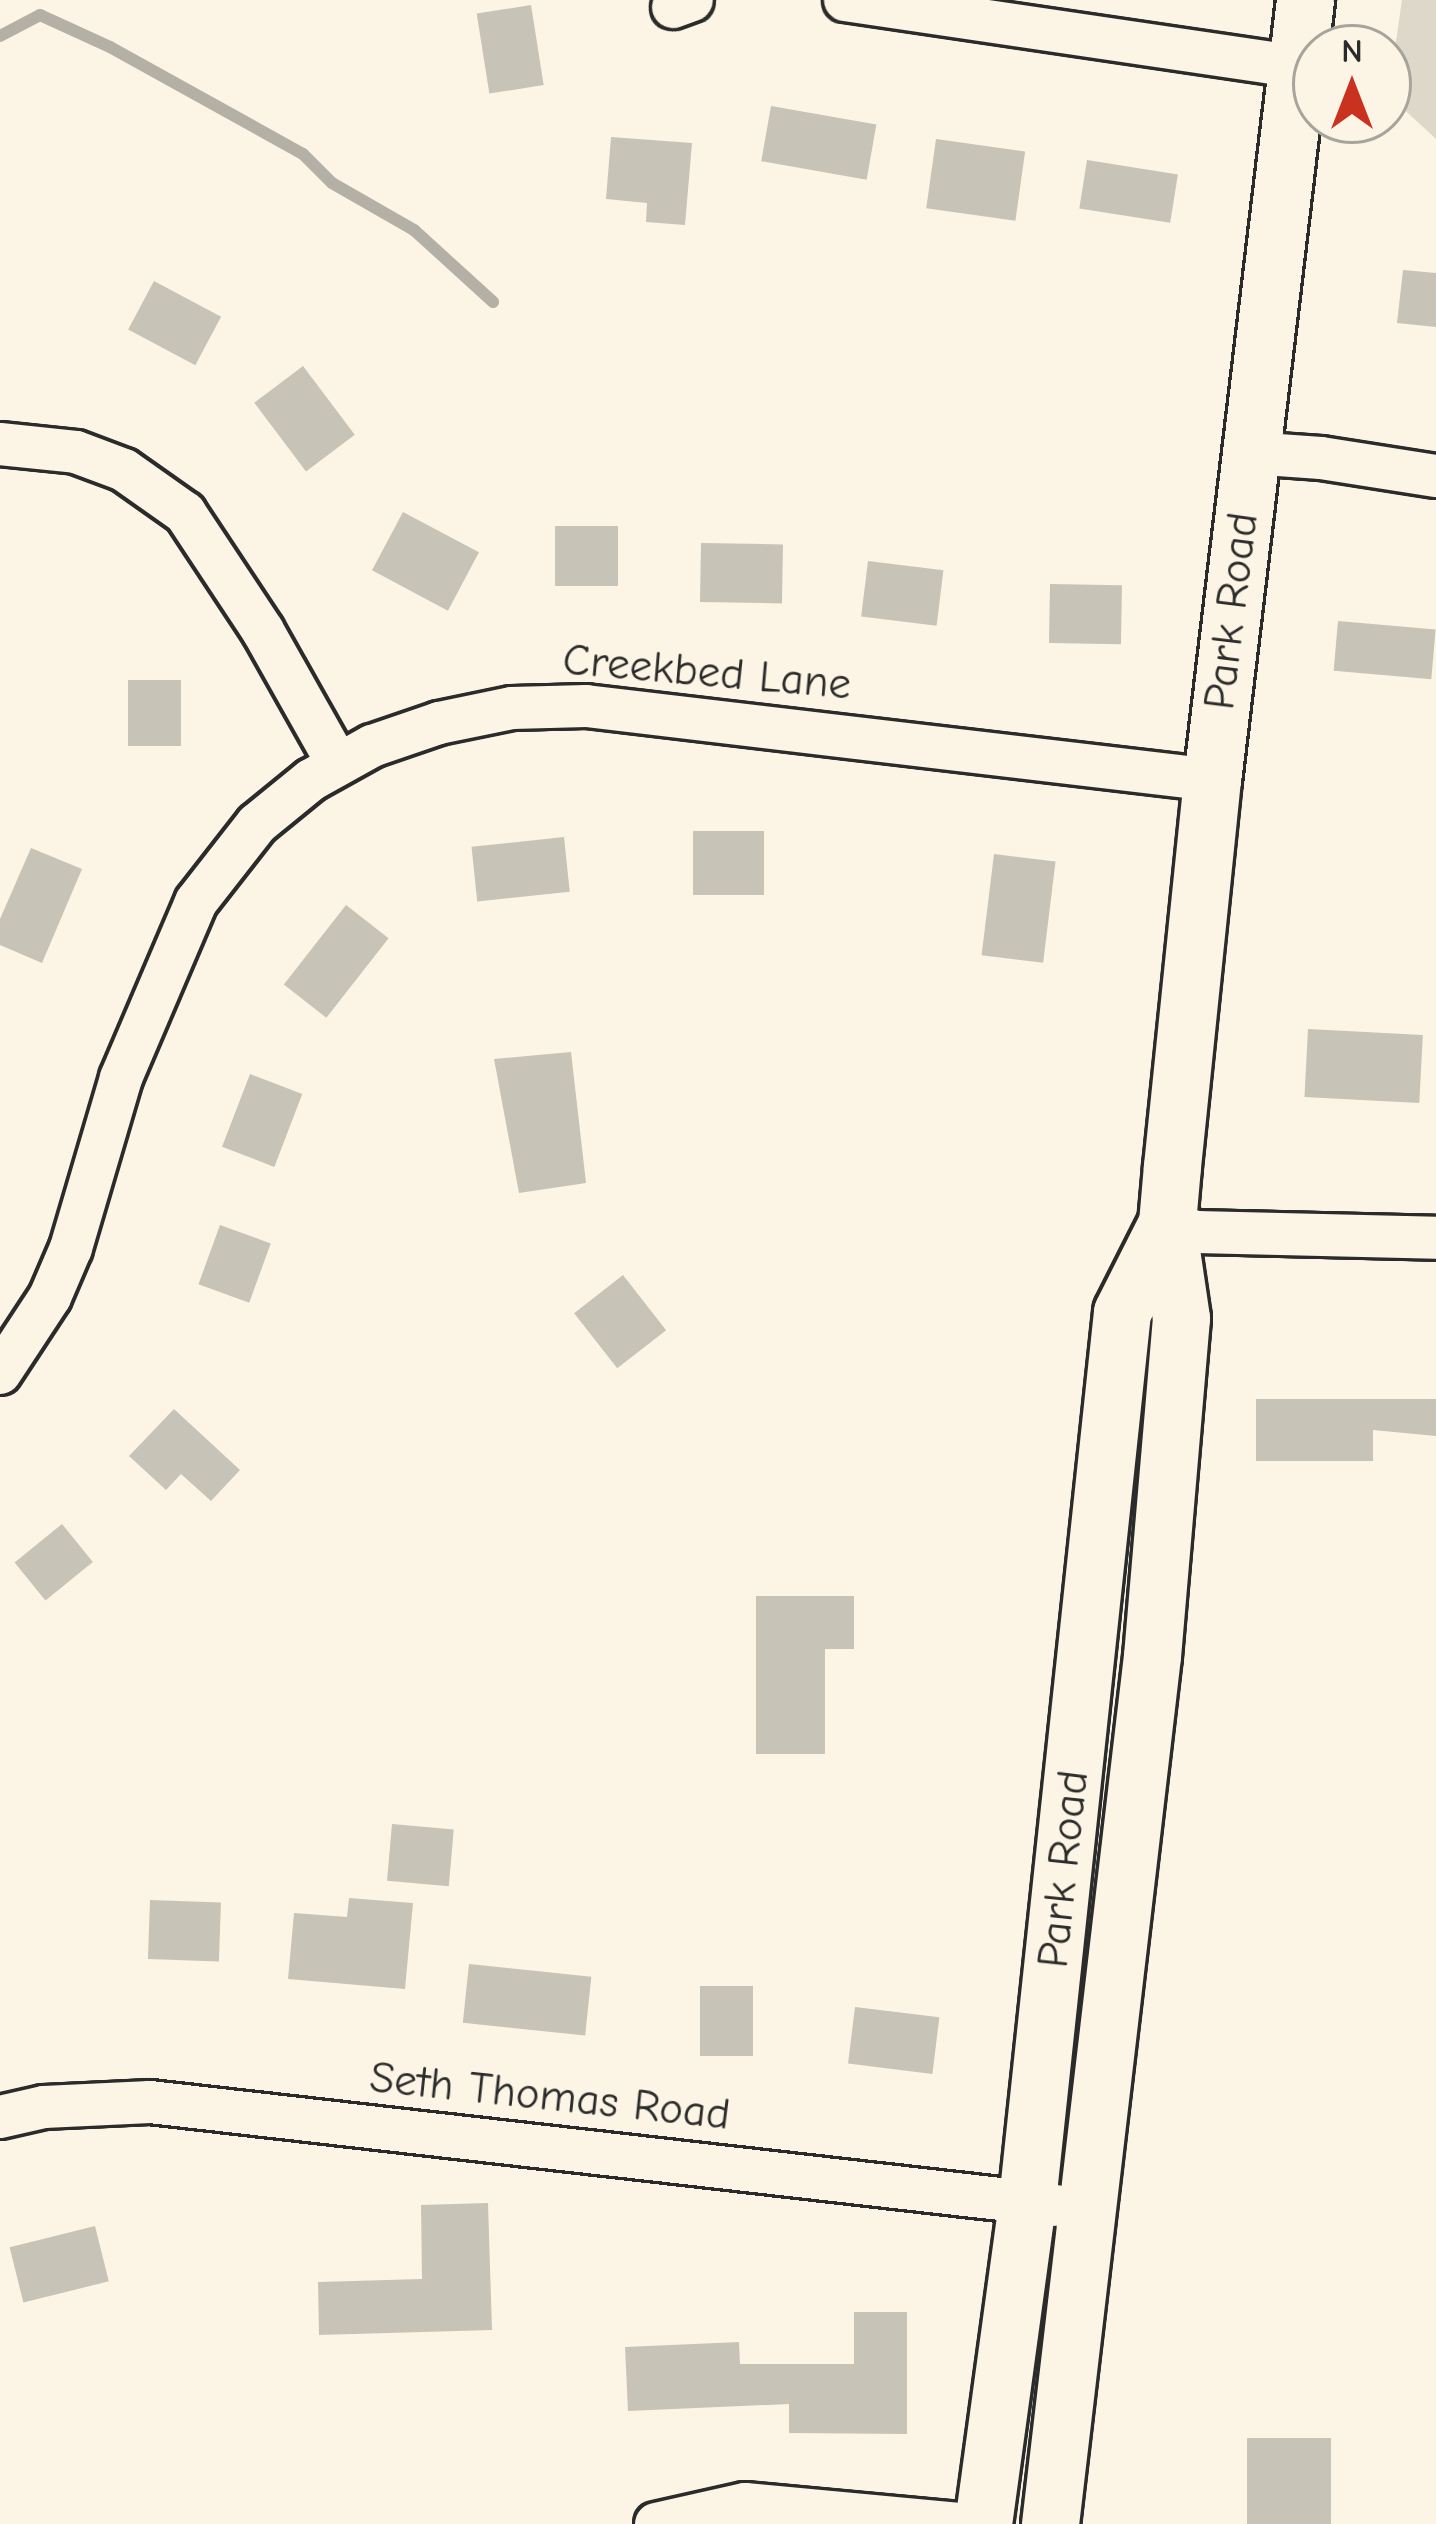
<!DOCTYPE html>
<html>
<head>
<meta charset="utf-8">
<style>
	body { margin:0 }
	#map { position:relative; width:1436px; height:2524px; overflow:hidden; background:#fcf5e5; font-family:"Comic Neue",sans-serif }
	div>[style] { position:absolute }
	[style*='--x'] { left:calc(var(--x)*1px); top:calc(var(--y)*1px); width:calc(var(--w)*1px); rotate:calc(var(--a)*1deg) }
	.green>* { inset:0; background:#ded8ca }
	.stream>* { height:12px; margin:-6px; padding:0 6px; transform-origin:6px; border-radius:6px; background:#b4b0a5 }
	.building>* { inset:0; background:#c8c3b7; transform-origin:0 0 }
	.roads { filter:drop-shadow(3px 0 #2b2b2b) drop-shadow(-3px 0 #2b2b2b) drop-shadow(0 3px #2b2b2b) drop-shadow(0 -3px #2b2b2b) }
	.minor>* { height:42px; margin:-21px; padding:0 21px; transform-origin:21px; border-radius:21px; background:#fcf5e5 }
	.secondary>* { height:57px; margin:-28.5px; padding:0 28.5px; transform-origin:28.5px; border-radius:28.5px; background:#fcf5e5 }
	span { translate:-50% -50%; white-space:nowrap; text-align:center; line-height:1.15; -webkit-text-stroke:9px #fcf5e5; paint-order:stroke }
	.street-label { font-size:45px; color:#2b2b2b }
	.north { position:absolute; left:1292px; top:24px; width:120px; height:120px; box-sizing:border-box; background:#fcf5e5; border:3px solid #a8a49b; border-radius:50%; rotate:0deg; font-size:33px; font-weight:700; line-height:48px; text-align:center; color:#2b2b2b }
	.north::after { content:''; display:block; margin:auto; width:42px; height:54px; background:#c8321e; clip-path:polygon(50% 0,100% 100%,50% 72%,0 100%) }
</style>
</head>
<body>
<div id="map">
	<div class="green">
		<i style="clip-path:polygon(1402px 0,1436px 0,1436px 139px,1396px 102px,1393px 62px)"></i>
	</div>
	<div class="stream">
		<i style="--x:40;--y:15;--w:77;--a:24.6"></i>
		<i style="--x:110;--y:47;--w:221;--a:29"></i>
		<i style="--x:303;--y:154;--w:41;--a:45"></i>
		<i style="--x:332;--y:183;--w:95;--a:29.8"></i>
		<i style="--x:414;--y:230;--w:107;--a:42.3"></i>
		<i style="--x:0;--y:36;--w:45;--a:-27.7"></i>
	</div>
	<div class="building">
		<i style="left:531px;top:5px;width:81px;height:55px;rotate:81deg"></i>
		<i style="left:771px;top:106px;width:107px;height:56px;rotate:10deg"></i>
		<i style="clip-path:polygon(611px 137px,692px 143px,685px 225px,646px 222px,647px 203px,606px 199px)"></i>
		<i style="left:936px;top:139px;width:90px;height:70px;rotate:8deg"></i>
		<i style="left:1087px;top:160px;width:92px;height:49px;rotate:9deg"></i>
		<i style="clip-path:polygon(1403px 270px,1436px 273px,1436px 327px,1397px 323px)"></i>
		<i style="left:154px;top:281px;width:76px;height:55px;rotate:28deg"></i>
		<i style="left:303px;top:366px;width:86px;height:61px;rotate:53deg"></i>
		<i style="left:403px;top:512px;width:86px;height:66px;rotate:28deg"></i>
		<i style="left:555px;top:526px;width:63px;height:60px"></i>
		<i style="left:701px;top:543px;width:82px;height:59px;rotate:1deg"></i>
		<i style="left:868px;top:561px;width:76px;height:56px;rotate:7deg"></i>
		<i style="left:1050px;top:584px;width:72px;height:59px;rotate:1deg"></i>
		<i style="left:1338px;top:621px;width:98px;height:50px;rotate:5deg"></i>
		<i style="left:128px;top:680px;width:53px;height:66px"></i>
		<i style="left:693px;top:831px;width:71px;height:64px"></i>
		<i style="left:564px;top:837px;width:55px;height:93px;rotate:84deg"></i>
		<i style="clip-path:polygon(31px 848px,82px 869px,42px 963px,0 945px,0 919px)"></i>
		<i style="left:994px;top:854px;width:62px;height:102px;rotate:7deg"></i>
		<i style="left:346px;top:905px;width:54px;height:101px;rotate:38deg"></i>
		<i style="left:1308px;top:1029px;width:115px;height:68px;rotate:3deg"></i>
		<i style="clip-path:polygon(571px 1052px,586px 1183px,519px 1193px,494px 1059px)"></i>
		<i style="left:250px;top:1074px;width:56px;height:78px;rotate:21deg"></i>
		<i style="left:220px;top:1225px;width:54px;height:63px;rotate:20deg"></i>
		<i style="left:623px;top:1275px;width:70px;height:62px;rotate:52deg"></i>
		<i style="clip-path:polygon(1256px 1399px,1436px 1399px,1436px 1436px,1373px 1430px,1373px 1461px,1256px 1461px)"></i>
		<i style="clip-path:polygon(174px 1409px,240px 1470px,211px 1501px,181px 1474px,166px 1490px,129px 1456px)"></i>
		<i style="left:62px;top:1524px;width:49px;height:61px;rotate:51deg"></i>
		<i style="clip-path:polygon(756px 1596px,854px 1596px,854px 1649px,825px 1649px,825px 1754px,756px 1754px)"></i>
		<i style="left:392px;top:1824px;width:62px;height:57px;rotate:5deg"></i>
		<i style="clip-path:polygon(349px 1898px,413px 1903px,405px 1989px,288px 1979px,294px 1913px,347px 1917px)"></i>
		<i style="left:150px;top:1900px;width:71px;height:59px;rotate:2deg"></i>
		<i style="left:469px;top:1964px;width:123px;height:59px;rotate:6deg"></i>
		<i style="left:700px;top:1986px;width:53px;height:70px"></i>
		<i style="left:855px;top:2007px;width:85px;height:57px;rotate:7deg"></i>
		<i style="clip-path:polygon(488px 2203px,492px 2330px,319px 2335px,318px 2282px,422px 2279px,421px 2205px)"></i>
		<i style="left:95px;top:2226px;width:57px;height:88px;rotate:76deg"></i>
		<i style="clip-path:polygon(854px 2312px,907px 2312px,907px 2434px,789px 2433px,789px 2404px,628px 2411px,625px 2347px,739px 2342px,740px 2364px,854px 2364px)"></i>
		<i style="left:1247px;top:2438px;width:84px;height:86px"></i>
	</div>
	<div class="roads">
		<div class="minor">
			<i style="--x:845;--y:0;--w:457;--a:8.4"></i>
			<i style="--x:673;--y:7;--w:20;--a:-20"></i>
			<i style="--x:0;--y:444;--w:76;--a:6"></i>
			<i style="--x:76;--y:452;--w:51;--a:20.6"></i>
			<i style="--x:124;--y:470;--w:75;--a:35.2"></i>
			<i style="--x:185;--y:513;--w:141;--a:56.5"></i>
			<i style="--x:263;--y:631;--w:153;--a:60.6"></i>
			<i style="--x:1250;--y:453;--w:71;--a:4"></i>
			<i style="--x:1321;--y:458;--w:116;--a:8.9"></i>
			<i style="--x:1167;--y:1223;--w:31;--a:17"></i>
			<i style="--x:1197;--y:1232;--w:239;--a:1.4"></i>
			<i style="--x:0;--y:1373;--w:91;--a:-56.7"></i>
			<i style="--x:50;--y:1297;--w:53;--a:-66.8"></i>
			<i style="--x:71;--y:1248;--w:177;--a:-73.6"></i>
			<i style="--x:121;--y:1078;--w:191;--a:-66.9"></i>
			<i style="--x:196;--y:902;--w:99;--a:-52"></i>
			<i style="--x:257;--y:824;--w:70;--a:-39.2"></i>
			<i style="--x:311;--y:780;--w:70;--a:-29.1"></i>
			<i style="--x:372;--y:746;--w:71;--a:-18.9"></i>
			<i style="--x:439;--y:723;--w:75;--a:-11.6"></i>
			<i style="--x:512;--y:708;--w:74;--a:-1.5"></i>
			<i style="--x:586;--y:706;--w:630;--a:6.74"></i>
			<i style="--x:0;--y:2117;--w:45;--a:-12.8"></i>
			<i style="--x:44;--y:2107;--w:106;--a:-2.7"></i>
			<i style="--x:150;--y:2102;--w:909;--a:6.51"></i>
			<i style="--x:656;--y:2524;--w:91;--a:-12.7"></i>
			<i style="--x:745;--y:2504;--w:215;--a:5.3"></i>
		</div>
		<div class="secondary">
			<i style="--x:983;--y:2524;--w:326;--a:-82.2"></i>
			<i style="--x:1027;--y:2201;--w:894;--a:-83.9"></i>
			<i style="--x:1122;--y:1312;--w:100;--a:-63.2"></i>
			<i style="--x:1050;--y:2524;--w:874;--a:-83.3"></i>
			<i style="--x:1152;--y:1656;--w:339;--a:-85.1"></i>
			<i style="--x:1181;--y:1318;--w:96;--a:-98.4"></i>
			<i style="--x:1167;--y:1223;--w:57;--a:-85"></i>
			<i style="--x:1172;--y:1166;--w:388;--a:-84.1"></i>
			<i style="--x:1212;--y:780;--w:786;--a:-83.2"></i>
		</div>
	</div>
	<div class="street-label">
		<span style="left:1231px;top:611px;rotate:-83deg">Park Road</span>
		<span style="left:707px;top:672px;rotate:5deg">Creekbed Lane</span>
		<span style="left:1063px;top:1869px;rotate:-84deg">Park Road</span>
		<span style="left:550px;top:2096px;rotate:6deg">Seth Thomas Road</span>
	</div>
	<div class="north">N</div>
</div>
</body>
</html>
